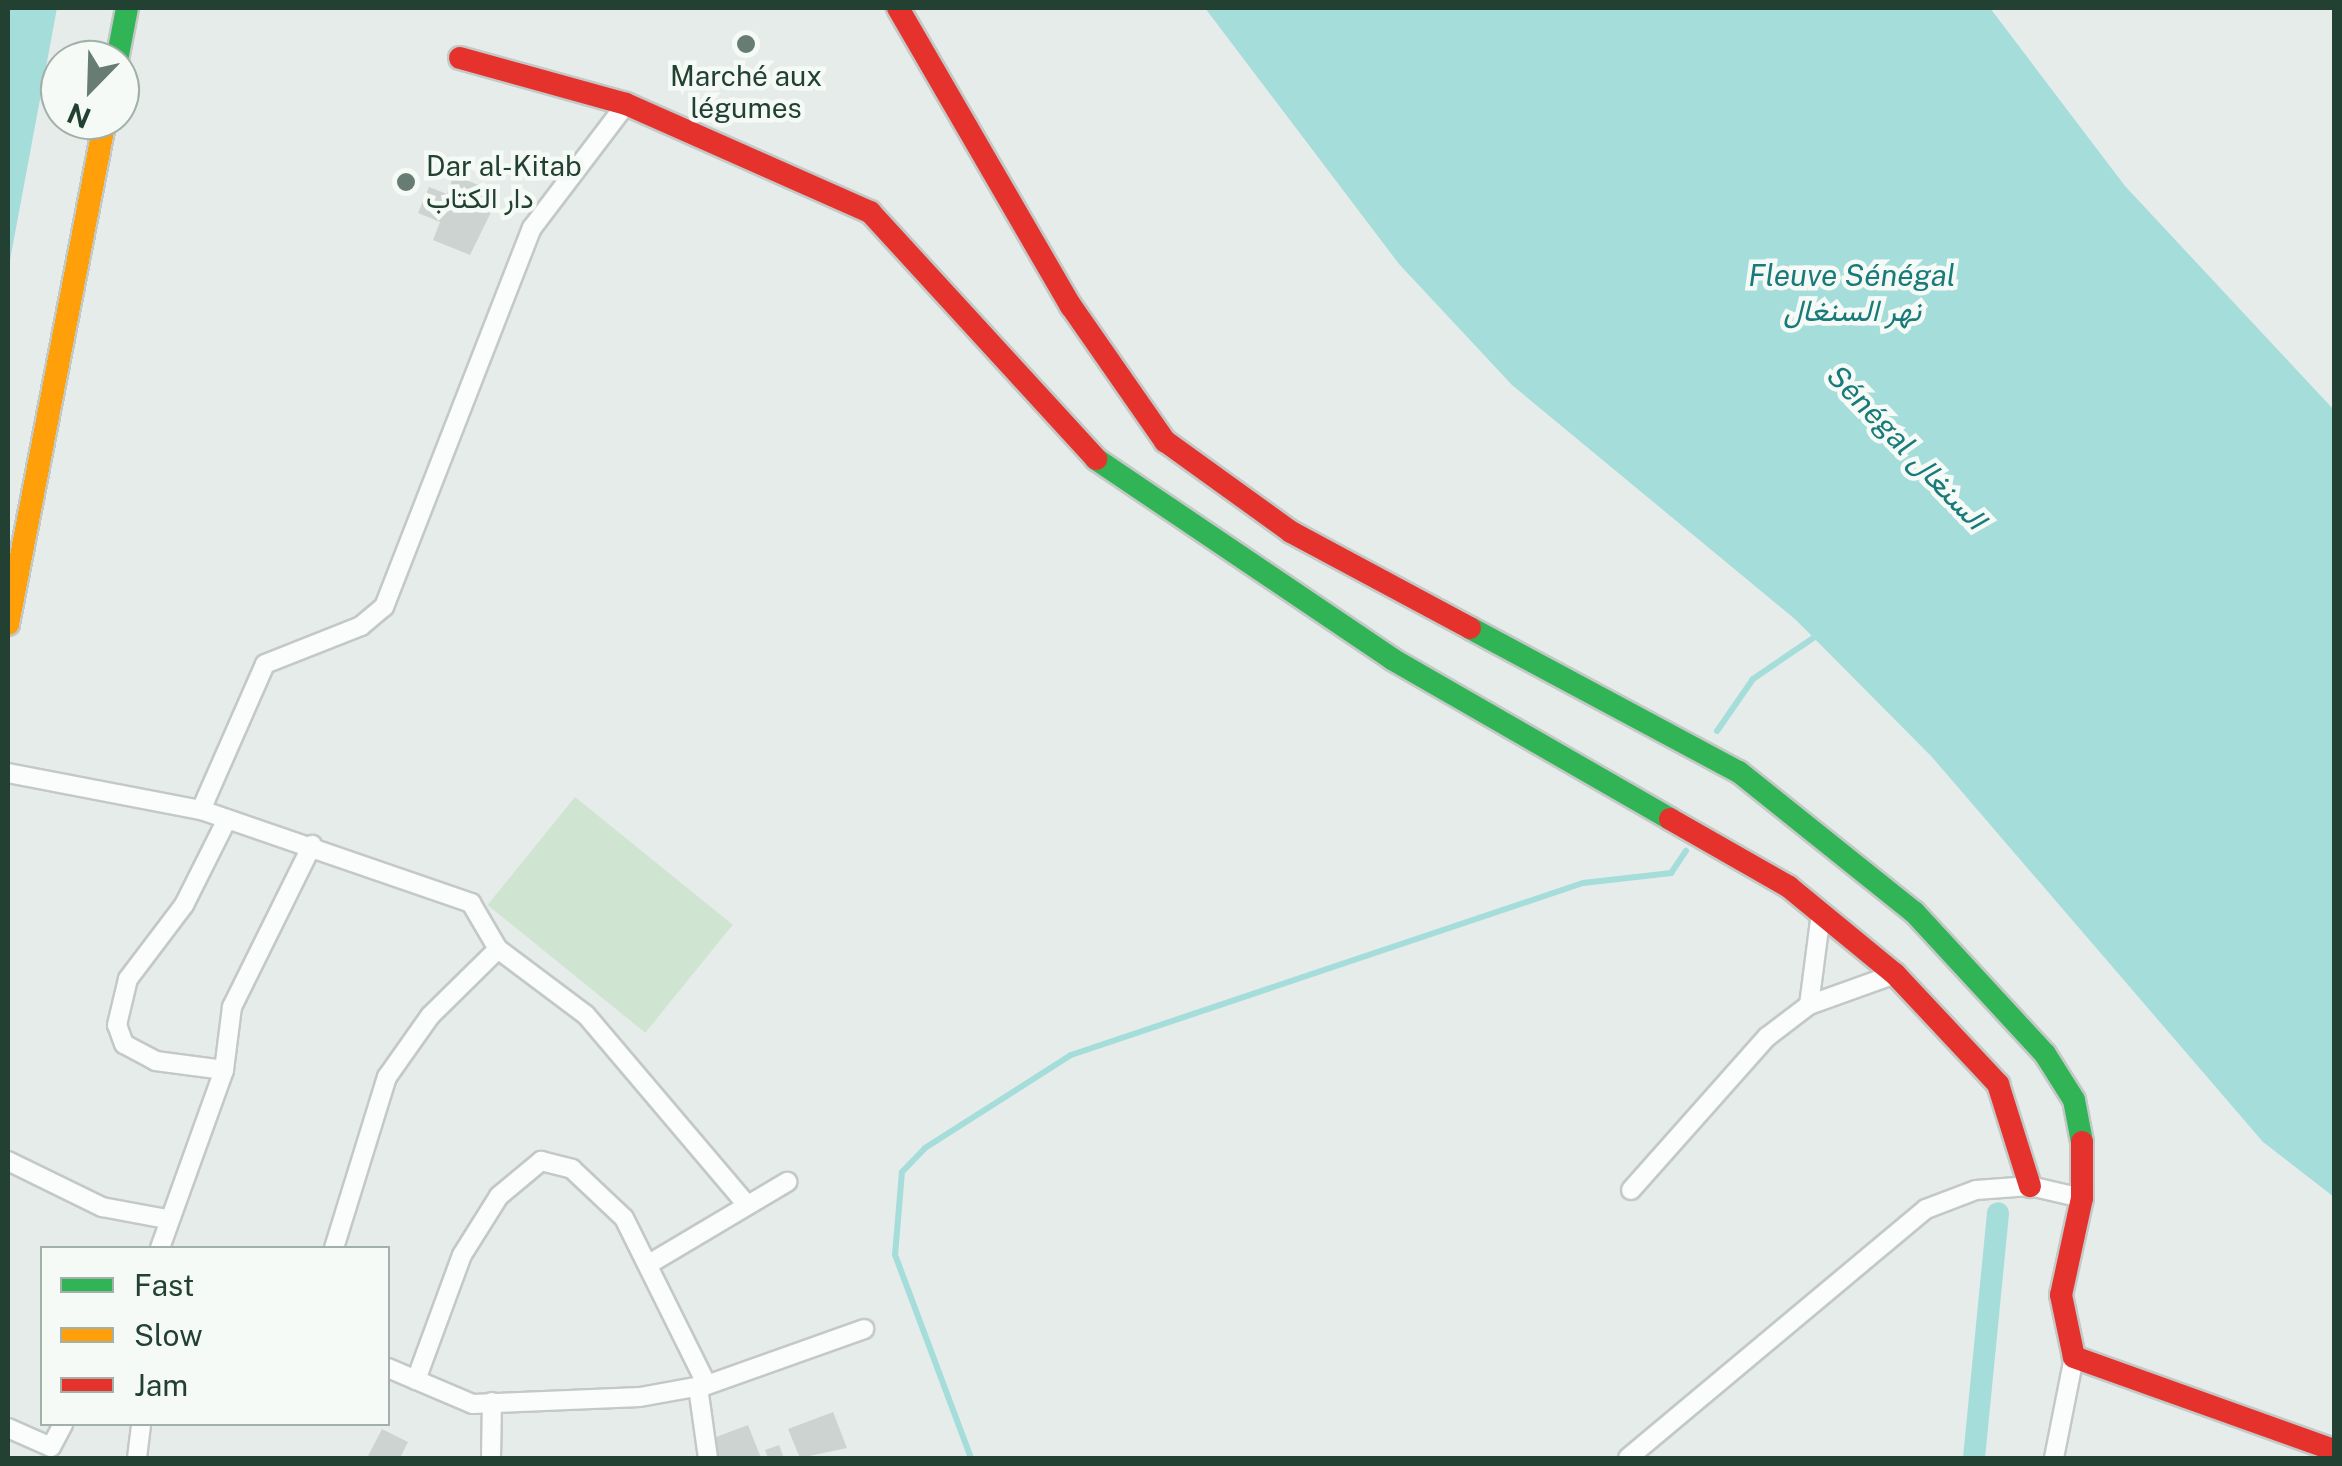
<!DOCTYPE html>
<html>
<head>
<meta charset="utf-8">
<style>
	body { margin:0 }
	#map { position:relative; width:2342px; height:1466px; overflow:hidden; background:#e6ece9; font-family:"Public Sans",Vazirmatn,sans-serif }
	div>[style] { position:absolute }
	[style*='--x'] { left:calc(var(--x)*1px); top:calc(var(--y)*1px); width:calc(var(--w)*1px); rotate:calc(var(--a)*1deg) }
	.green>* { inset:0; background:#cfe5d2; transform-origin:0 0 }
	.water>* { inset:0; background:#a5ddda }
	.stream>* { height:6px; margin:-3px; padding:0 3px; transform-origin:3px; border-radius:3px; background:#a5ddda }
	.canal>* { height:22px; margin:-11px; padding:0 11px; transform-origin:11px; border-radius:11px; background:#a5ddda }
	.building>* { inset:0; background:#cdd3d0 }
	.roads { filter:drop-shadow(2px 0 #c3c9c6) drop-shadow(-2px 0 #c3c9c6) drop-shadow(0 2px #c3c9c6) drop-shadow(0 -2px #c3c9c6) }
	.street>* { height:18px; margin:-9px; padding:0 9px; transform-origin:9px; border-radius:9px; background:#fbfcfc }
	.fast>* { height:22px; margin:-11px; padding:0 11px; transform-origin:11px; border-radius:11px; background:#30b455 }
	.slow>* { height:22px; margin:-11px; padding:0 11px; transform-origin:11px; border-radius:11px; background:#ff9f0a }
	.jam>* { height:22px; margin:-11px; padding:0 11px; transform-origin:11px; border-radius:11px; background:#e5322d }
	.dots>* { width:28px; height:28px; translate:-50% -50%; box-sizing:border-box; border:5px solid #f5faf6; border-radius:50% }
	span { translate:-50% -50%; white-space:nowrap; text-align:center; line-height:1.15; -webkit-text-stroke:9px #f5faf6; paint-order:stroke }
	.poi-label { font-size:28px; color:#224133 }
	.left { translate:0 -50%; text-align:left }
	.water-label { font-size:30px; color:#187b7a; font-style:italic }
	.frame { position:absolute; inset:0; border:10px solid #224133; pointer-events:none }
	.legend { position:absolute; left:40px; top:1246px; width:350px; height:180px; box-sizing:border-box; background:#f5faf6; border:2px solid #a1b0a8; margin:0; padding:12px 18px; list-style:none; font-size:30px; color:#224133 }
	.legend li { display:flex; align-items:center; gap:20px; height:50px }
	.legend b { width:50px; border:2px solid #a1b0a8 }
	.north { position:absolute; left:40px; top:40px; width:100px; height:100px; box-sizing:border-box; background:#f5faf6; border:2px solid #a1b0a8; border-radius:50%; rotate:203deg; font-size:28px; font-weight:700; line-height:40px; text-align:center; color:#224133 }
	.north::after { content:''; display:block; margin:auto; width:35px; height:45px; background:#677d73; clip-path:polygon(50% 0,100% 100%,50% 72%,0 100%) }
</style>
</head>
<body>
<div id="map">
	<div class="green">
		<i style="left:575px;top:797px;width:203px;height:139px;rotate:39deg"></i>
	</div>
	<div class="water">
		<i style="clip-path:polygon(8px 8px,57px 8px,8px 271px)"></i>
		<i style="clip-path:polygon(1205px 8px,1990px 8px,2125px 186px,2334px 410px,2334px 1197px,2263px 1142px,1932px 757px,1796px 620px,1512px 385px,1399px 264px)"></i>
	</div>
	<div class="stream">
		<i style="--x:1717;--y:731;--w:63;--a:-55.3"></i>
		<i style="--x:1753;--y:679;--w:80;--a:-34.3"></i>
		<i style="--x:971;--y:1458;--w:217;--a:-110.5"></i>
		<i style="--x:895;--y:1255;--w:83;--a:-85.2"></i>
		<i style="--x:902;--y:1172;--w:33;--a:-46"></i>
		<i style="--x:925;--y:1148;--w:173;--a:-32.5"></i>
		<i style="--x:1071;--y:1055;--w:540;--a:-18.57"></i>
		<i style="--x:1583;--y:883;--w:89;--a:-6.5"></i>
		<i style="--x:1671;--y:873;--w:27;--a:-56"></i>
	</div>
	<div class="canal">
		<i style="--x:1974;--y:1458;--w:246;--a:-84.4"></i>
	</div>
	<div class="building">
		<i style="clip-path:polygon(454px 175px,500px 194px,470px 255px,433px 240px,440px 222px,418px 213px,429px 187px,447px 194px)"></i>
		<i style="clip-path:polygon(833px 1412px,847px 1448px,800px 1458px,788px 1429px)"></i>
		<i style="clip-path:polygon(748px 1425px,761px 1458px,719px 1458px,711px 1439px)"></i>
		<i style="clip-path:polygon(382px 1429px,408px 1442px,400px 1458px,367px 1458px)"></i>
		<i style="clip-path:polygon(779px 1445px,784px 1458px,768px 1458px,765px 1450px)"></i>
	</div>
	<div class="roads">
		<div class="street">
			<i style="--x:8;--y:773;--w:197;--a:10.9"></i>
			<i style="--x:201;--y:810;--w:286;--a:19"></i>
			<i style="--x:471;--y:903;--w:53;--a:59.6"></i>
			<i style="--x:498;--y:949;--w:110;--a:36.9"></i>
			<i style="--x:586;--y:1015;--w:249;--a:49.7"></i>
			<i style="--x:201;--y:810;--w:159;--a:-66.3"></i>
			<i style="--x:265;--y:664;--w:103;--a:-21.6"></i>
			<i style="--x:361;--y:626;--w:30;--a:-40"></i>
			<i style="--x:384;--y:607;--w:407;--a:-68.7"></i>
			<i style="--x:532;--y:228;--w:156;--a:-52.8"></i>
			<i style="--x:1809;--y:1005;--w:93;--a:-82.6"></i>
			<i style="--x:224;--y:1070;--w:69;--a:-172.5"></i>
			<i style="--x:156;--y:1061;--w:36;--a:-152"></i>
			<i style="--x:124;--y:1044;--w:20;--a:-110"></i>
			<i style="--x:117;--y:1025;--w:47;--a:-76.6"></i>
			<i style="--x:128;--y:979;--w:93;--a:-52.9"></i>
			<i style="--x:184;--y:905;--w:96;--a:-63.4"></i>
			<i style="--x:8;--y:1161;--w:105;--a:26.1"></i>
			<i style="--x:102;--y:1207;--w:65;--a:10.6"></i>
			<i style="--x:1631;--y:1190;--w:205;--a:-48.4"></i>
			<i style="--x:1767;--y:1037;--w:53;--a:-37.3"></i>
			<i style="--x:1809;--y:1005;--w:91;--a:-19.8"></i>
			<i style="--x:160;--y:1248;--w:189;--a:-70.2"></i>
			<i style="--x:224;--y:1070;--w:64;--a:-82.8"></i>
			<i style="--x:232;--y:1007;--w:181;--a:-63.7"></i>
			<i style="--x:334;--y:1248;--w:179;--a:-72.8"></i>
			<i style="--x:387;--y:1077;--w:75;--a:-54.8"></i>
			<i style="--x:430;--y:1016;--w:95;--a:-44.6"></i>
			<i style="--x:649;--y:1264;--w:161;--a:-30.7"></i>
			<i style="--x:388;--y:1368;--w:92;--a:23"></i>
			<i style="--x:473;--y:1404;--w:167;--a:-2.4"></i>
			<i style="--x:640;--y:1397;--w:68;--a:-10.2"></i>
			<i style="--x:707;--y:1385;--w:167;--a:-19.6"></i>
			<i style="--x:416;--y:1380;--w:133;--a:-69.8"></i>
			<i style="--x:462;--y:1255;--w:70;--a:-57.9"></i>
			<i style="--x:499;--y:1196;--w:55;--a:-39.8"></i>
			<i style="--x:541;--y:1161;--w:32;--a:14"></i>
			<i style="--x:572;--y:1169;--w:71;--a:43.3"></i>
			<i style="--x:624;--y:1218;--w:186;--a:63.6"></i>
			<i style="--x:698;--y:1387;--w:72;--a:82"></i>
			<i style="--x:8;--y:1428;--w:47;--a:23.8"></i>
			<i style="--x:51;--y:1447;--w:26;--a:-62"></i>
			<i style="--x:137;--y:1458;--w:34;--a:-83"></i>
			<i style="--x:491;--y:1458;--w:56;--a:-89"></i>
			<i style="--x:1628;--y:1458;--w:388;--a:-39.9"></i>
			<i style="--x:1926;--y:1209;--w:53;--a:-20.8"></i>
			<i style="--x:1976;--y:1190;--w:54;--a:-4.2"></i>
			<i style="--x:2030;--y:1186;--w:53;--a:13"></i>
			<i style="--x:2054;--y:1458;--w:103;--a:-78.8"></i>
		</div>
		<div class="fast">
			<i style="--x:117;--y:60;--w:53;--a:-79.1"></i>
			<i style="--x:1096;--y:459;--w:357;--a:34"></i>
			<i style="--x:1392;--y:659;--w:321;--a:29.9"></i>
			<i style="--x:1470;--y:628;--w:305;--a:28.2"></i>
			<i style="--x:1739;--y:772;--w:224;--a:38.7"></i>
			<i style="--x:1914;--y:912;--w:193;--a:47.3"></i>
			<i style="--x:2045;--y:1054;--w:54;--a:57.8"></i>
			<i style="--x:2074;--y:1100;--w:43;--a:79.2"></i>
		</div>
		<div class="slow">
			<i style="--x:8;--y:624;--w:513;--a:-79.11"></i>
		</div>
		<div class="jam">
			<i style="--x:898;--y:8;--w:345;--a:59.9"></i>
			<i style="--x:1071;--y:306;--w:165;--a:55.2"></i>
			<i style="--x:1165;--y:441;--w:155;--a:35.8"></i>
			<i style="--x:1291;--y:532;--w:203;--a:28.2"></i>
			<i style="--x:460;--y:58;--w:172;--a:15.5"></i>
			<i style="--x:626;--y:104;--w:267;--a:23.9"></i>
			<i style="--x:870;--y:212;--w:335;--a:47.5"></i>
			<i style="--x:1670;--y:819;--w:137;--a:29.7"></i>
			<i style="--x:1789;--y:887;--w:137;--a:39.4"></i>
			<i style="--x:1895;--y:974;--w:151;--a:46.9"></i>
			<i style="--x:1998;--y:1084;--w:107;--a:72.6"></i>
			<i style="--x:2082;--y:1142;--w:56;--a:90"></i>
			<i style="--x:2082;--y:1198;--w:99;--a:102.2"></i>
			<i style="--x:2061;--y:1295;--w:63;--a:78.2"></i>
			<i style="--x:2074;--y:1357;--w:276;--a:19.7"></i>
		</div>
	</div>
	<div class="dots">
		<i style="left:746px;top:44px;background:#677d73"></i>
		<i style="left:406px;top:182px;background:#677d73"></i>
	</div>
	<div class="poi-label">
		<span style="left:746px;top:92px">Marché aux<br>légumes</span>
		<span class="left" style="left:426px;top:182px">Dar al-Kitab<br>دار الكتاب</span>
	</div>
	<div class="water-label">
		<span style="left:1852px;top:292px">Fleuve Sénégal<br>نهر السنغال</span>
		<span style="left:1907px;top:447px;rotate:46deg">Sénégal السنغال</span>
	</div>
	<div class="frame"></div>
	<ul class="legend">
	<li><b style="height:12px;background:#30b455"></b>Fast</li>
	<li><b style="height:12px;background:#ff9f0a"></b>Slow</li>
	<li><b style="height:12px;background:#e5322d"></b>Jam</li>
	</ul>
	<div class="north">N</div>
</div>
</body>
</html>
